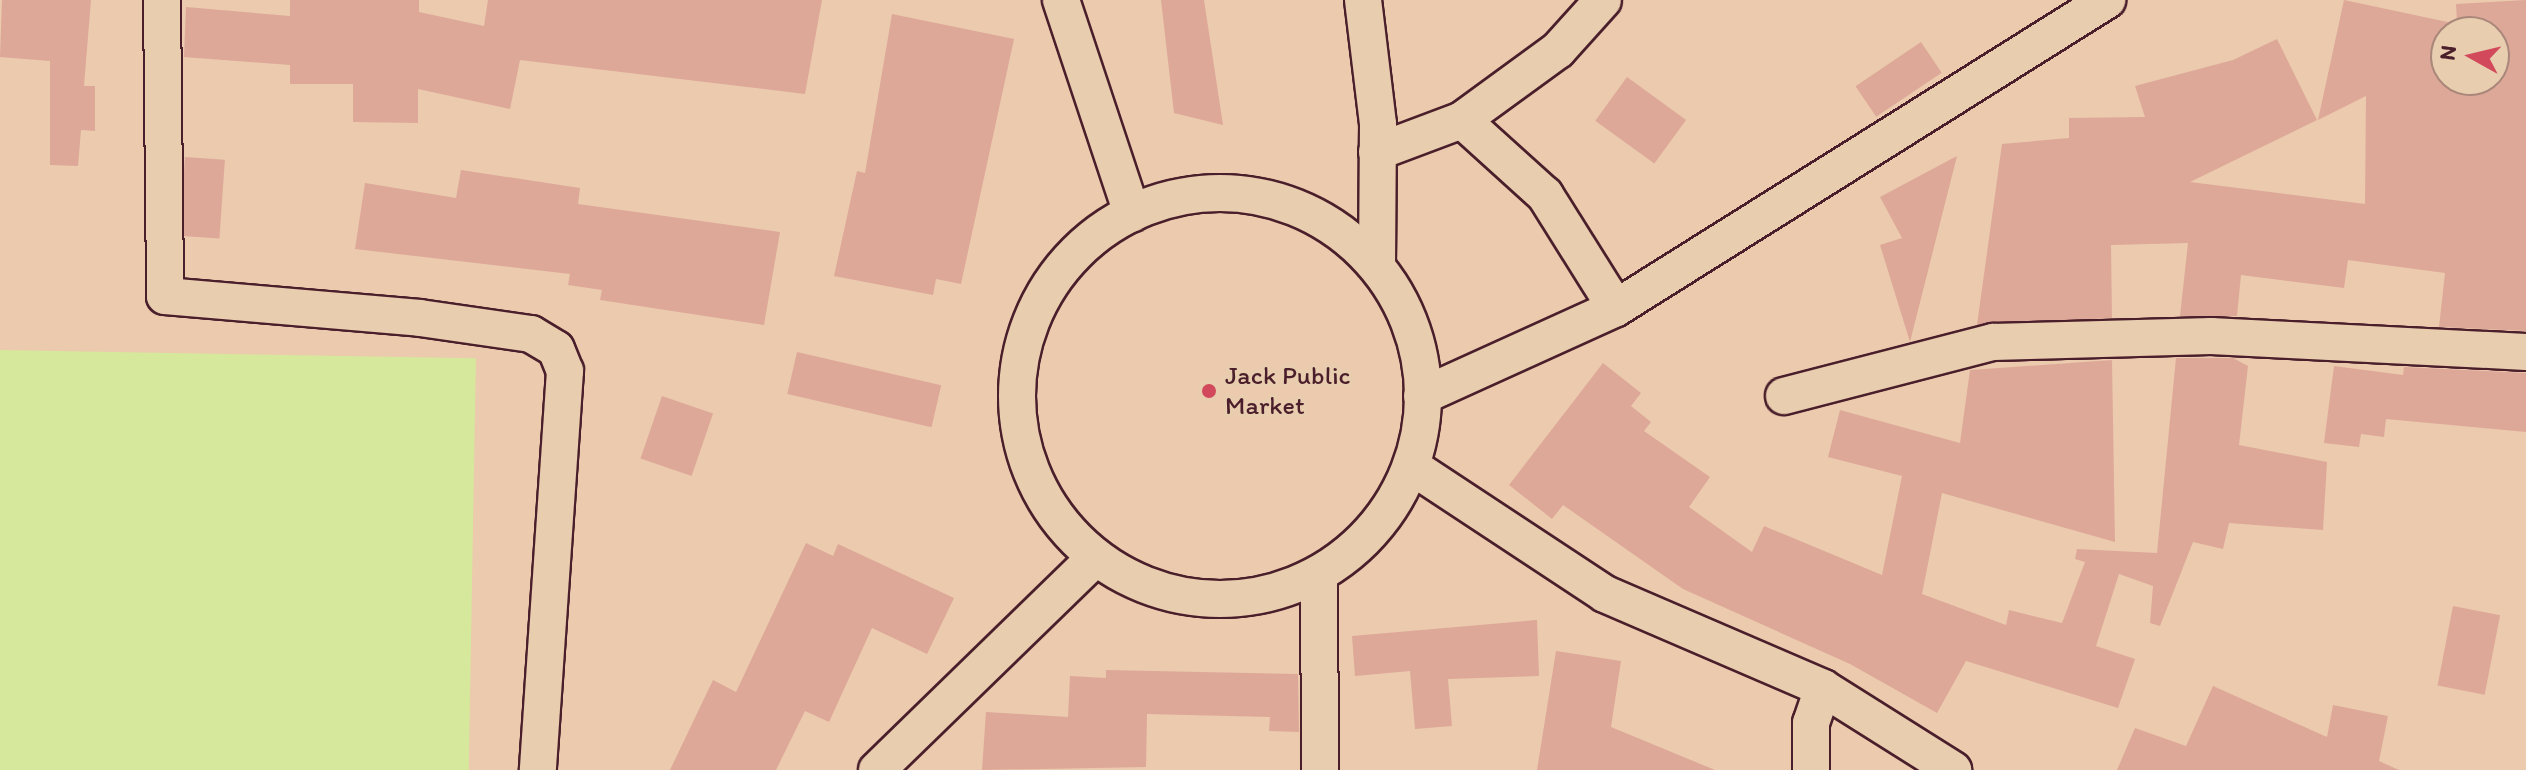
<!DOCTYPE html>
<html>
<head>
<meta charset="utf-8">
<style>
	body { margin:0 }
	#map { position:relative; width:2526px; height:770px; overflow:hidden; background:#ebcaae; font-family:Itim,sans-serif }
	div>[style] { position:absolute }
	[style*='--x'] { left:calc(var(--x)*1px); top:calc(var(--y)*1px); width:calc(var(--w)*1px); rotate:calc(var(--a)*1deg) }
	.green>* { inset:0; background:#d6e89b; transform-origin:0 0 }
	.building>* { inset:0; background:#dea898; transform-origin:0 0 }
	.roads { filter:drop-shadow(2px 0 #4a1f2b) drop-shadow(-2px 0 #4a1f2b) drop-shadow(0 2px #4a1f2b) drop-shadow(0 -2px #4a1f2b) }
	.street>* { height:36px; margin:-18px; padding:0 18px; transform-origin:18px; border-radius:18px; background:#e8cdaf }
	.street>.ring { margin:-18px; padding:0; box-sizing:content-box; background:none; border:36px solid #e8cdaf; border-radius:50% }
	.dots>* { width:22px; height:22px; translate:-50% -50%; box-sizing:border-box; border:4px solid #e8cdaf; border-radius:50% }
	span { translate:-50% -50%; white-space:nowrap; text-align:center; line-height:1.15; -webkit-text-stroke:7px #e8cdaf; paint-order:stroke }
	.poi-label { font-size:26px; color:#4a1f2b }
	.left { translate:0 -50%; text-align:left }
	.north { position:absolute; left:2430px; top:16px; width:80px; height:80px; box-sizing:border-box; background:#e8cdaf; border:2px solid #a9877a; border-radius:50%; rotate:278deg; font-size:22px; font-weight:700; line-height:32px; text-align:center; color:#4a1f2b }
	.north::after { content:''; display:block; margin:auto; width:28px; height:36px; background:#d1495b; clip-path:polygon(50% 0,100% 100%,50% 72%,0 100%) }
</style>
</head>
<body>
<div id="map">
	<div class="green">
		<i style="left:0;top:350px;width:476px;height:420px;rotate:1deg"></i>
	</div>
	<div class="building">
		<i style="clip-path:polygon(2px 0,91px 0,84px 86px,95px 86px,95px 131px,81px 130px,78px 166px,50px 165px,50px 61px,0 57px)"></i>
		<i style="clip-path:polygon(290px 0,419px 0,419px 12px,484px 26px,488px 0,822px 0,805px 94px,520px 60px,510px 109px,418px 89px,418px 123px,353px 122px,353px 84px,290px 84px,290px 65px,184px 57px,186px 7px,290px 16px)"></i>
		<i style="clip-path:polygon(1161px 0,1204px 0,1223px 125px,1174px 113px)"></i>
		<i style="clip-path:polygon(evenodd,2344px 0,2457px 24px,2456px 4px,2526px 0,2526px 331px,2439px 327px,2445px 273px,2348px 260px,2344px 288px,2241px 275px,2237px 316px,2180px 316px,2188px 243px,2111px 245px,2112px 318px,1977px 325px,2002px 144px,2069px 138px,2069px 118px,2145px 117px,2135px 86px,2233px 60px,2277px 39px,2317px 120px,2190px 182px,2365px 204px,2366px 96px,2318px 120px,2344px 0,2446px 32px,2494px 32px,2494px 80px,2446px 80px,2446px 32px)"></i>
		<i style="clip-path:polygon(892px 14px,1014px 39px,961px 284px,936px 279px,933px 295px,834px 276px,857px 171px,865px 173px)"></i>
		<i style="left:1921px;top:42px;width:37px;height:79px;rotate:56deg"></i>
		<i style="left:1627px;top:77px;width:73px;height:54px;rotate:36deg"></i>
		<i style="clip-path:polygon(1957px 156px,1910px 342px,1880px 245px,1902px 238px,1880px 197px)"></i>
		<i style="left:185px;top:157px;width:40px;height:79px;rotate:4deg"></i>
		<i style="clip-path:polygon(461px 170px,580px 188px,578px 204px,780px 232px,764px 325px,600px 300px,602px 290px,568px 285px,570px 274px,355px 249px,365px 183px,456px 198px)"></i>
		<i style="left:797px;top:352px;width:148px;height:43px;rotate:13deg"></i>
		<i style="clip-path:polygon(2176px 358px,2233px 358px,2248px 366px,2239px 445px,2327px 462px,2323px 530px,2229px 523px,2223px 549px,2193px 542px,2160px 626px,2150px 623px,2153px 586px,2119px 574px,2096px 646px,2135px 659px,2118px 708px,1966px 661px,1937px 713px,1850px 664px,1683px 589px,1563px 505px,1552px 519px,1509px 485px,1603px 363px,1641px 393px,1631px 406px,1651px 422px,1644px 431px,1710px 477px,1689px 507px,1752px 552px,1764px 526px,1882px 575px,1902px 476px,1828px 457px,1840px 410px,1960px 443px,1970px 370px,2112px 360px,2115px 542px,1942px 493px,1922px 594px,2006px 625px,2009px 610px,2062px 623px,2085px 562px,2075px 559px,2077px 549px,2157px 553px)"></i>
		<i style="clip-path:polygon(2334px 366px,2403px 375px,2404px 367px,2526px 373px,2526px 432px,2386px 419px,2384px 437px,2361px 434px,2359px 447px,2324px 443px)"></i>
		<i style="left:662px;top:396px;width:54px;height:66px;rotate:19deg"></i>
		<i style="clip-path:polygon(806px 543px,833px 556px,838px 544px,954px 598px,927px 654px,872px 628px,829px 722px,805px 711px,776px 770px,670px 770px,713px 680px,736px 692px)"></i>
		<i style="left:2453px;top:606px;width:48px;height:81px;rotate:11deg"></i>
		<i style="clip-path:polygon(1537px 620px,1539px 676px,1448px 679px,1452px 726px,1415px 729px,1410px 671px,1355px 676px,1352px 636px)"></i>
		<i style="clip-path:polygon(1556px 651px,1621px 661px,1611px 727px,1715px 770px,1537px 770px)"></i>
		<i style="clip-path:polygon(1106px 670px,1298px 674px,1299px 732px,1269px 731px,1270px 717px,1147px 714px,1146px 767px,982px 770px,986px 712px,1068px 717px,1070px 676px,1106px 678px)"></i>
		<i style="clip-path:polygon(2213px 686px,2327px 737px,2333px 705px,2388px 716px,2379px 761px,2399px 770px,2117px 770px,2135px 728px,2186px 746px)"></i>
	</div>
	<div class="roads">
		<div class="street">
			<i style="--x:162;--y:0;--w:296;--a:89.4"></i>
			<i style="--x:165;--y:296;--w:256;--a:4.9"></i>
			<i style="--x:420;--y:318;--w:112;--a:8.2"></i>
			<i style="--x:531;--y:334;--w:29;--a:31"></i>
			<i style="--x:556;--y:349;--w:24;--a:68"></i>
			<i style="--x:565;--y:371;--w:400;--a:93.9"></i>
			<i style="--x:1061;--y:0;--w:225;--a:71.6"></i>
			<i style="--x:1363;--y:0;--w:125;--a:83.1"></i>
			<i style="--x:1378;--y:124;--w:142;--a:90.4"></i>
			<i style="--x:1462;--y:120;--w:112;--a:42.1"></i>
			<i style="--x:1545;--y:195;--w:133;--a:57.9"></i>
			<i style="--x:1377;--y:152;--w:91;--a:-20.6"></i>
			<i style="--x:1462;--y:120;--w:119;--a:-36.1"></i>
			<i style="--x:1558;--y:50;--w:67;--a:-48"></i>
			<i class="ring" style="left:1017px;top:193px;width:370px;height:370px"></i>
			<i style="--x:1422;--y:396;--w:213;--a:-24.4"></i>
			<i style="--x:1616;--y:308;--w:580;--a:-32.1"></i>
			<i style="--x:1784;--y:396;--w:216;--a:-14.5"></i>
			<i style="--x:1993;--y:342;--w:218;--a:-1.6"></i>
			<i style="--x:2211;--y:336;--w:315;--a:2.9"></i>
			<i style="--x:1411;--y:466;--w:232;--a:33.4"></i>
			<i style="--x:1605;--y:594;--w:237;--a:23.3"></i>
			<i style="--x:1823;--y:688;--w:154;--a:32.2"></i>
			<i style="--x:1319;--y:574;--w:196;--a:89.7"></i>
			<i style="--x:877;--y:770;--w:304;--a:-44.2"></i>
			<i style="--x:1811;--y:770;--w:47;--a:-90"></i>
			<i style="--x:1811;--y:723;--w:37;--a:-71"></i>
		</div>
	</div>
	<div class="dots">
		<i style="left:1209px;top:391px;background:#d1495b"></i>
	</div>
	<div class="poi-label">
		<span class="left" style="left:1225px;top:391px">Jack Public<br>Market</span>
	</div>
	<div class="north">N</div>
</div>
</body>
</html>
